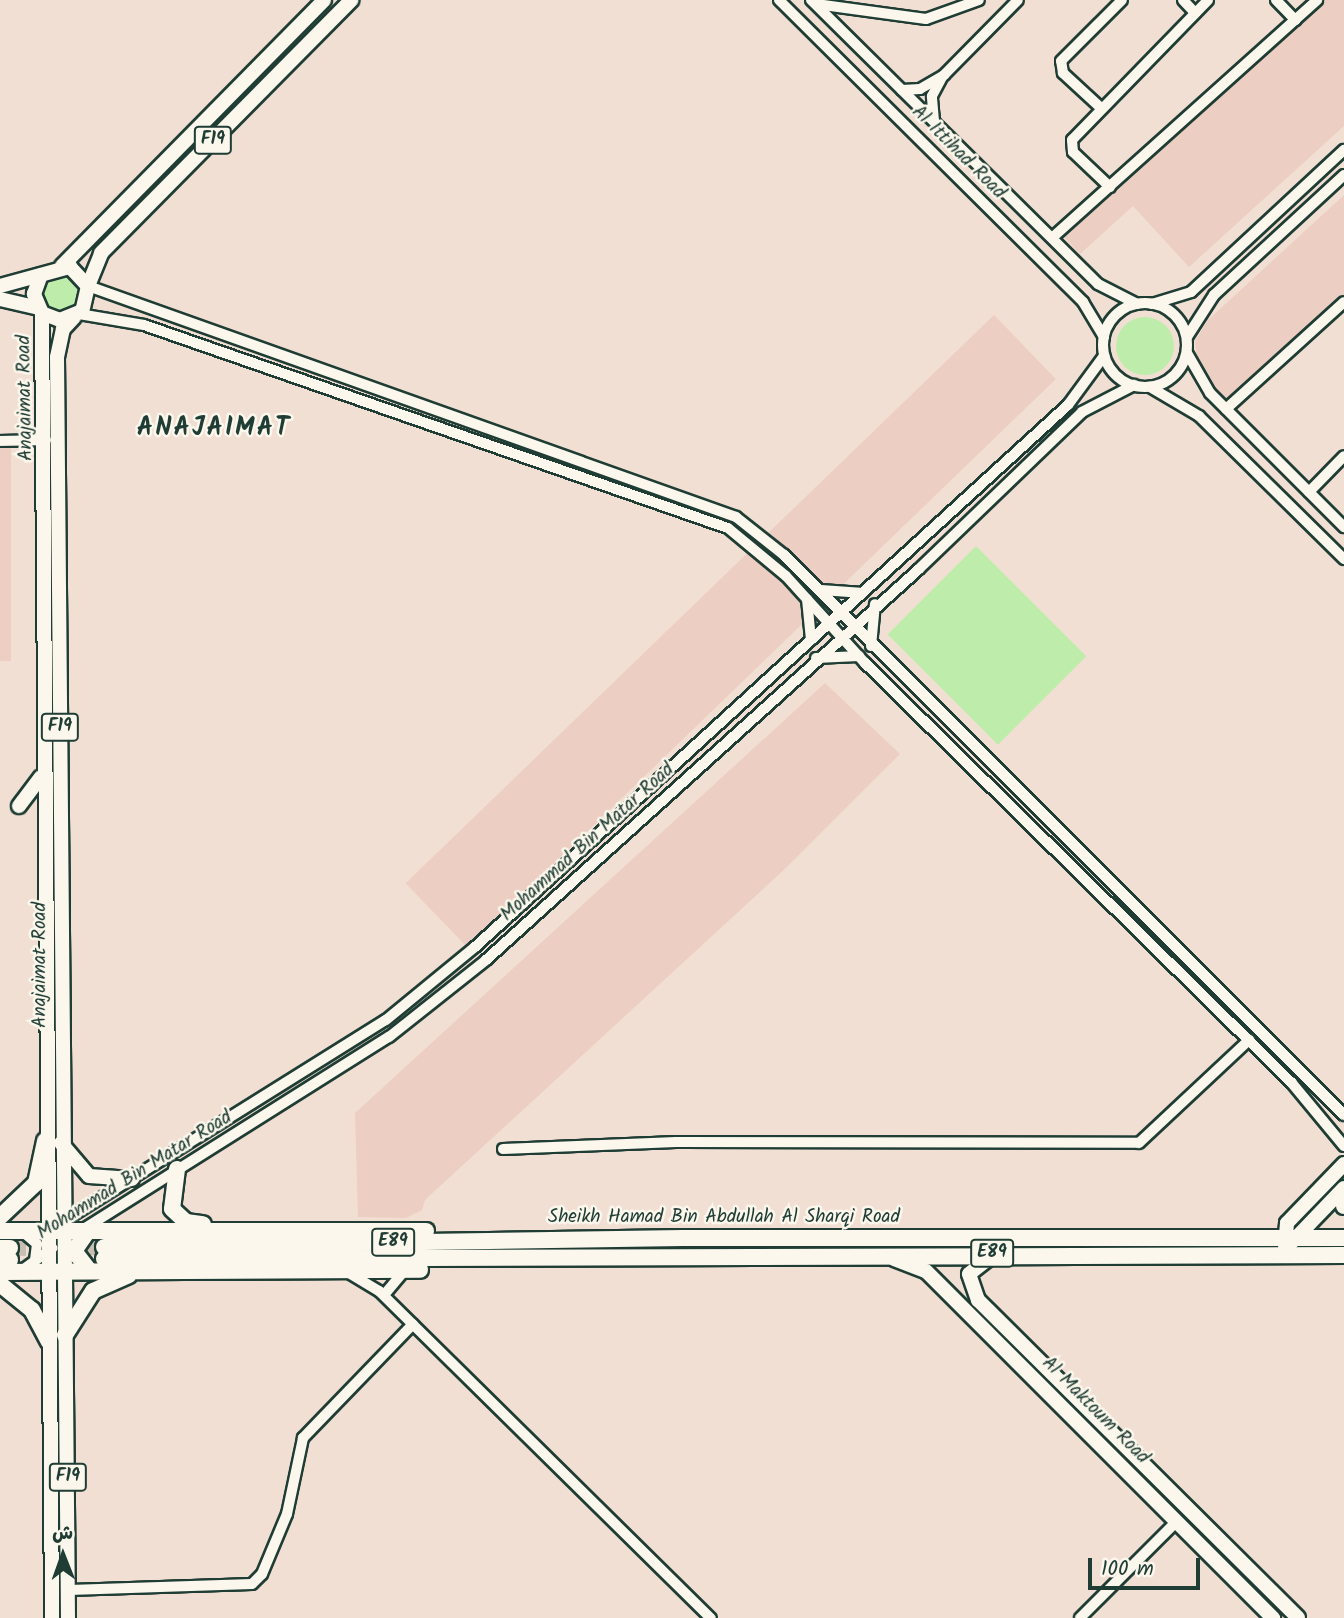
<!DOCTYPE html>
<html>
<head>
<meta charset="utf-8">
<style>
	body { margin:0 }
	#map { position:relative; width:1344px; height:1618px; overflow:hidden; background:#f2dfd3; font-family:Kalam,"Playpen Sans Arabic",sans-serif }
	div>[style] { position:absolute }
	[style*='--x'] { left:calc(var(--x)*1px); top:calc(var(--y)*1px); width:calc(var(--w)*1px); rotate:calc(var(--a)*1deg) }
	.built>* { inset:0; background:#eccec2; transform-origin:0 0 }
	.green>* { inset:0; background:#bdecab; transform-origin:0 0 }
	.round { border-radius:50% }
	.highway-tunnel>* { height:16px; margin-top:-8px; transform-origin:0; background:repeating-linear-gradient(90deg,#c8bfb3 0 16px,transparent 0 24px) }
	.roads { filter:drop-shadow(2px 0 #1f3d34) drop-shadow(-2px 0 #1f3d34) drop-shadow(0 2px #1f3d34) drop-shadow(0 -2px #1f3d34) }
	.minor>* { height:10px; margin:-5px; padding:0 5px; transform-origin:5px; border-radius:5px; background:#fbf7ec }
	.minor>.ring { margin:-5px; padding:0; box-sizing:content-box; background:none; border:10px solid #fbf7ec; border-radius:50% }
	.major>* { height:14px; margin:-7px; padding:0 7px; transform-origin:7px; border-radius:7px; background:#fbf7ec }
	.highway>* { height:16px; margin:-8px; padding:0 8px; transform-origin:8px; border-radius:8px; background:#fbf7ec }
	span { translate:-50% -50%; white-space:nowrap; text-align:center; line-height:1.15; -webkit-text-stroke:5px #fbf7ec; paint-order:stroke }
	.shield-label span { padding:2px 5px; background:#fbf7ec; border:2px solid; border-radius:5px; -webkit-text-stroke-width:0 }
	.shield-label { font-size:18px; color:#1f3d34; font-weight:700 }
	.street-label { font-size:19px; color:#1f3d34 }
	.district-label { font-size:26px; color:#1f3d34; font-weight:700; letter-spacing:2px }
	.north { position:absolute; left:28px; top:1520px; width:70px; height:70px; -webkit-text-stroke:5px #fbf7ec; paint-order:stroke; rotate:359deg; font-size:19px; font-weight:700; line-height:28px; text-align:center; color:#1f3d34 }
	.north::after { content:''; display:block; margin:auto; width:24px; height:32px; background:#1f3d34; clip-path:polygon(50% 0,100% 100%,50% 72%,0 100%) }
	.scale { position:absolute; left:1088px; top:1558px; width:112px; height:32px; box-sizing:border-box; border:4px solid #1f3d34; border-top:0; padding-left:9px; font-size:21px; line-height:24px; white-space:nowrap; color:#1f3d34; -webkit-text-stroke:5px #fbf7ec; paint-order:stroke }
</style>
</head>
<body>
<div id="map">
	<div class="built">
		<i style="clip-path:polygon(1321px 0,1344px 0,1344px 126px,1189px 267px,1133px 206px,1080px 254px,1063px 236px)"></i>
		<i style="clip-path:polygon(1344px 195px,1344px 295px,1227px 402px,1198px 367px,1195px 341px,1208px 320px)"></i>
		<i style="left:994px;top:315px;width:89px;height:818px;rotate:46deg"></i>
		<i style="left:0;top:448px;width:11px;height:213px"></i>
		<i style="clip-path:polygon(825px 683px,900px 754px,787px 867px,425px 1200px,422px 1210px,406px 1218px,358px 1217px,355px 1113px)"></i>
	</div>
	<div class="green">
		<i style="clip-path:polygon(59px 270px,82px 281px,84px 300px,63px 316px,46px 309px,39px 291px)"></i>
		<i class="round" style="left:1116px;top:317px;width:58px;height:58px"></i>
		<i style="left:976px;top:546px;width:156px;height:125px;rotate:45deg"></i>
	</div>
	<div class="highway-tunnel">
		<i style="--x:10;--y:1248;--w:94;--a:-0.6"></i>
	</div>
	<div class="roads">
		<div class="minor">
			<i style="--x:779;--y:0;--w:429;--a:44.8"></i>
			<i style="--x:1083;--y:302;--w:41;--a:59"></i>
			<i style="--x:811;--y:0;--w:404;--a:44.7"></i>
			<i style="--x:1098;--y:284;--w:44;--a:27.1"></i>
			<i style="--x:1183;--y:0;--w:18;--a:47"></i>
			<i style="--x:1276;--y:0;--w:28;--a:46"></i>
			<i style="--x:816;--y:4;--w:111;--a:7.8"></i>
			<i style="--x:926;--y:19;--w:56;--a:-19.7"></i>
			<i style="--x:902;--y:90;--w:18;--a:-3"></i>
			<i style="--x:920;--y:89;--w:28;--a:-30"></i>
			<i style="--x:944;--y:75;--w:105;--a:-45.4"></i>
			<i style="--x:1101;--y:108;--w:52;--a:-137.4"></i>
			<i style="--x:1063;--y:73;--w:12;--a:-99"></i>
			<i style="--x:1061;--y:61;--w:86;--a:-45"></i>
			<i style="--x:934;--y:121;--w:25;--a:-95"></i>
			<i style="--x:932;--y:96;--w:21;--a:-62"></i>
			<i style="--x:1110;--y:187;--w:51;--a:-136.6"></i>
			<i style="--x:1073;--y:152;--w:12;--a:-95"></i>
			<i style="--x:1072;--y:140;--w:195;--a:-45.8"></i>
			<i style="--x:1053;--y:237;--w:355;--a:-41.9"></i>
			<i style="--x:88;--y:286;--w:688;--a:19.62"></i>
			<i style="--x:736;--y:517;--w:61;--a:38.4"></i>
			<i style="--x:784;--y:555;--w:792;--a:45"></i>
			<i class="ring" style="left:1103px;top:303px;width:74px;height:74px"></i>
			<i style="--x:1152;--y:304;--w:41;--a:-17.1"></i>
			<i style="--x:1191;--y:292;--w:209;--a:-42.9"></i>
			<i style="--x:79;--y:314;--w:66;--a:9.6"></i>
			<i style="--x:144;--y:325;--w:618;--a:19.17"></i>
			<i style="--x:728;--y:528;--w:75;--a:39.6"></i>
			<i style="--x:786;--y:576;--w:118;--a:47.8"></i>
			<i style="--x:865;--y:663;--w:598;--a:44.53"></i>
			<i style="--x:1291;--y:1082;--w:83;--a:50.4"></i>
			<i style="--x:1187;--y:337;--w:50;--a:-57.3"></i>
			<i style="--x:1214;--y:295;--w:177;--a:-42.7"></i>
			<i style="--x:1187;--y:353;--w:46;--a:60.1"></i>
			<i style="--x:1210;--y:393;--w:190;--a:45"></i>
			<i style="--x:1150;--y:387;--w:57;--a:30.6"></i>
			<i style="--x:1199;--y:416;--w:204;--a:44.6"></i>
			<i style="--x:1226;--y:409;--w:159;--a:-42.2"></i>
			<i style="--x:0;--y:441;--w:46;--a:-1.2"></i>
			<i style="--x:1309;--y:492;--w:50;--a:-45.8"></i>
			<i style="--x:821;--y:590;--w:39;--a:4"></i>
			<i style="--x:807;--y:599;--w:41;--a:84.4"></i>
			<i style="--x:871;--y:646;--w:42;--a:-84.6"></i>
			<i style="--x:816;--y:658;--w:43;--a:-2.7"></i>
			<i style="--x:503;--y:1149;--w:173;--a:-2.3"></i>
			<i style="--x:676;--y:1142;--w:463;--a:0.1"></i>
			<i style="--x:1139;--y:1143;--w:151;--a:-43.1"></i>
			<i style="--x:59;--y:1224;--w:385;--a:-32"></i>
			<i style="--x:386;--y:1020;--w:115;--a:-39.4"></i>
			<i style="--x:475;--y:947;--w:803;--a:-42.43"></i>
			<i style="--x:1068;--y:405;--w:61;--a:-53.7"></i>
			<i style="--x:82;--y:1230;--w:363;--a:-32.2"></i>
			<i style="--x:389;--y:1037;--w:124;--a:-38.4"></i>
			<i style="--x:486;--y:960;--w:583;--a:-42.08"></i>
			<i style="--x:919;--y:569;--w:226;--a:-43.9"></i>
			<i style="--x:1082;--y:412;--w:59;--a:-27.4"></i>
			<i style="--x:24;--y:1233;--w:17;--a:40"></i>
			<i style="--x:37;--y:1244;--w:17;--a:97"></i>
			<i style="--x:21;--y:1271;--w:39;--a:-36"></i>
			<i style="--x:349;--y:1273;--w:35;--a:31"></i>
			<i style="--x:379;--y:1291;--w:466;--a:44.6"></i>
			<i style="--x:384;--y:1295;--w:31;--a:-50"></i>
			<i style="--x:69;--y:1590;--w:183;--a:-1.9"></i>
			<i style="--x:252;--y:1584;--w:14;--a:-45"></i>
			<i style="--x:262;--y:1574;--w:65;--a:-67.4"></i>
			<i style="--x:287;--y:1514;--w:78;--a:-78.1"></i>
			<i style="--x:303;--y:1438;--w:158;--a:-46"></i>
			<i style="--x:1080;--y:1618;--w:137;--a:-45"></i>
		</div>
		<div class="major">
			<i style="--x:62;--y:266;--w:373;--a:-45.4"></i>
			<i style="--x:0;--y:286;--w:73;--a:-15.2"></i>
			<i style="--x:70;--y:267;--w:26;--a:47"></i>
			<i style="--x:88;--y:286;--w:26;--a:103"></i>
			<i style="--x:82;--y:311;--w:24;--a:158"></i>
			<i style="--x:60;--y:320;--w:19;--a:-159"></i>
			<i style="--x:42;--y:313;--w:21;--a:-113"></i>
			<i style="--x:34;--y:294;--w:20;--a:-70"></i>
			<i style="--x:88;--y:286;--w:35;--a:-68"></i>
			<i style="--x:101;--y:253;--w:356;--a:-45.3"></i>
			<i style="--x:0;--y:299;--w:40;--a:13"></i>
			<i style="--x:42;--y:313;--w:1305;--a:89.56"></i>
			<i style="--x:19;--y:806;--w:36;--a:-53"></i>
			<i style="--x:61;--y:1143;--w:43;--a:49.7"></i>
			<i style="--x:89;--y:1176;--w:43;--a:4"></i>
			<i style="--x:1292;--y:1242;--w:75;--a:-46.1"></i>
			<i style="--x:1285;--y:1246;--w:23;--a:-85"></i>
			<i style="--x:1287;--y:1223;--w:82;--a:-46"></i>
			<i style="--x:992;--y:1256;--w:29;--a:142"></i>
			<i style="--x:969;--y:1274;--w:28;--a:71"></i>
			<i style="--x:978;--y:1300;--w:451;--a:44.8"></i>
			<i style="--x:894;--y:1259;--w:34;--a:21"></i>
			<i style="--x:926;--y:1271;--w:491;--a:45"></i>
			<i style="--x:68;--y:1618;--w:1261;--a:-90.5"></i>
			<i style="--x:57;--y:357;--w:29;--a:-78"></i>
			<i style="--x:63;--y:329;--w:16;--a:-47"></i>
		</div>
		<div class="highway">
			<i style="--x:177;--y:1169;--w:40;--a:97.1"></i>
			<i style="--x:172;--y:1209;--w:19;--a:43"></i>
			<i style="--x:186;--y:1222;--w:17;--a:7"></i>
			<i style="--x:1344;--y:1198;--w:8;--a:90"></i>
			<i style="--x:0;--y:1217;--w:50;--a:-43.4"></i>
			<i style="--x:36;--y:1183;--w:43;--a:-77.9"></i>
			<i style="--x:0;--y:1231;--w:426;--a:0"></i>
			<i style="--x:88;--y:1231;--w:24;--a:125"></i>
			<i style="--x:74;--y:1251;--w:24;--a:52"></i>
			<i style="--x:104;--y:1247;--w:579;--a:-0.89"></i>
			<i style="--x:683;--y:1238;--w:661;--a:0"></i>
			<i style="--x:0;--y:1248;--w:10;--a:0"></i>
			<i style="--x:104;--y:1259;--w:1240;--a:-0.18"></i>
			<i style="--x:0;--y:1260;--w:10;--a:0"></i>
			<i style="--x:0;--y:1272;--w:420;--a:-0.3"></i>
			<i style="--x:0;--y:1284;--w:41;--a:39.1"></i>
			<i style="--x:32;--y:1310;--w:36;--a:62"></i>
			<i style="--x:65;--y:1335;--w:52;--a:-57.5"></i>
			<i style="--x:93;--y:1291;--w:39;--a:-24"></i>
		</div>
	</div>
	<div class="shield-label">
		<span style="left:213px;top:140px">F19</span>
		<span style="left:60px;top:727px">F19</span>
		<span style="left:393px;top:1242px">E89</span>
		<span style="left:992px;top:1253px">E89</span>
		<span style="left:68px;top:1477px">F19</span>
	</div>
	<div class="street-label">
		<span style="left:958px;top:153px;rotate:45deg">Al Ittihad Road</span>
		<span style="left:26px;top:398px;rotate:-91deg">Anajaimat Road</span>
		<span style="left:588px;top:843px;rotate:-42deg">Mohammad Bin Matar Road</span>
		<span style="left:41px;top:965px;rotate:-90deg">Anajaimat Road</span>
		<span style="left:135px;top:1176px;rotate:-32deg">Mohammad Bin Matar Road</span>
		<span style="left:724px;top:1218px">Sheikh Hamad Bin Abdullah Al Sharqi Road</span>
		<span style="left:1095px;top:1411px;rotate:45deg">Al Maktoum Road</span>
	</div>
	<div class="district-label">
		<span style="left:214px;top:429px">ANAJAIMAT</span>
	</div>
	<div class="north">ش</div>
	<div class="scale">100 m</div>
</div>
</body>
</html>
